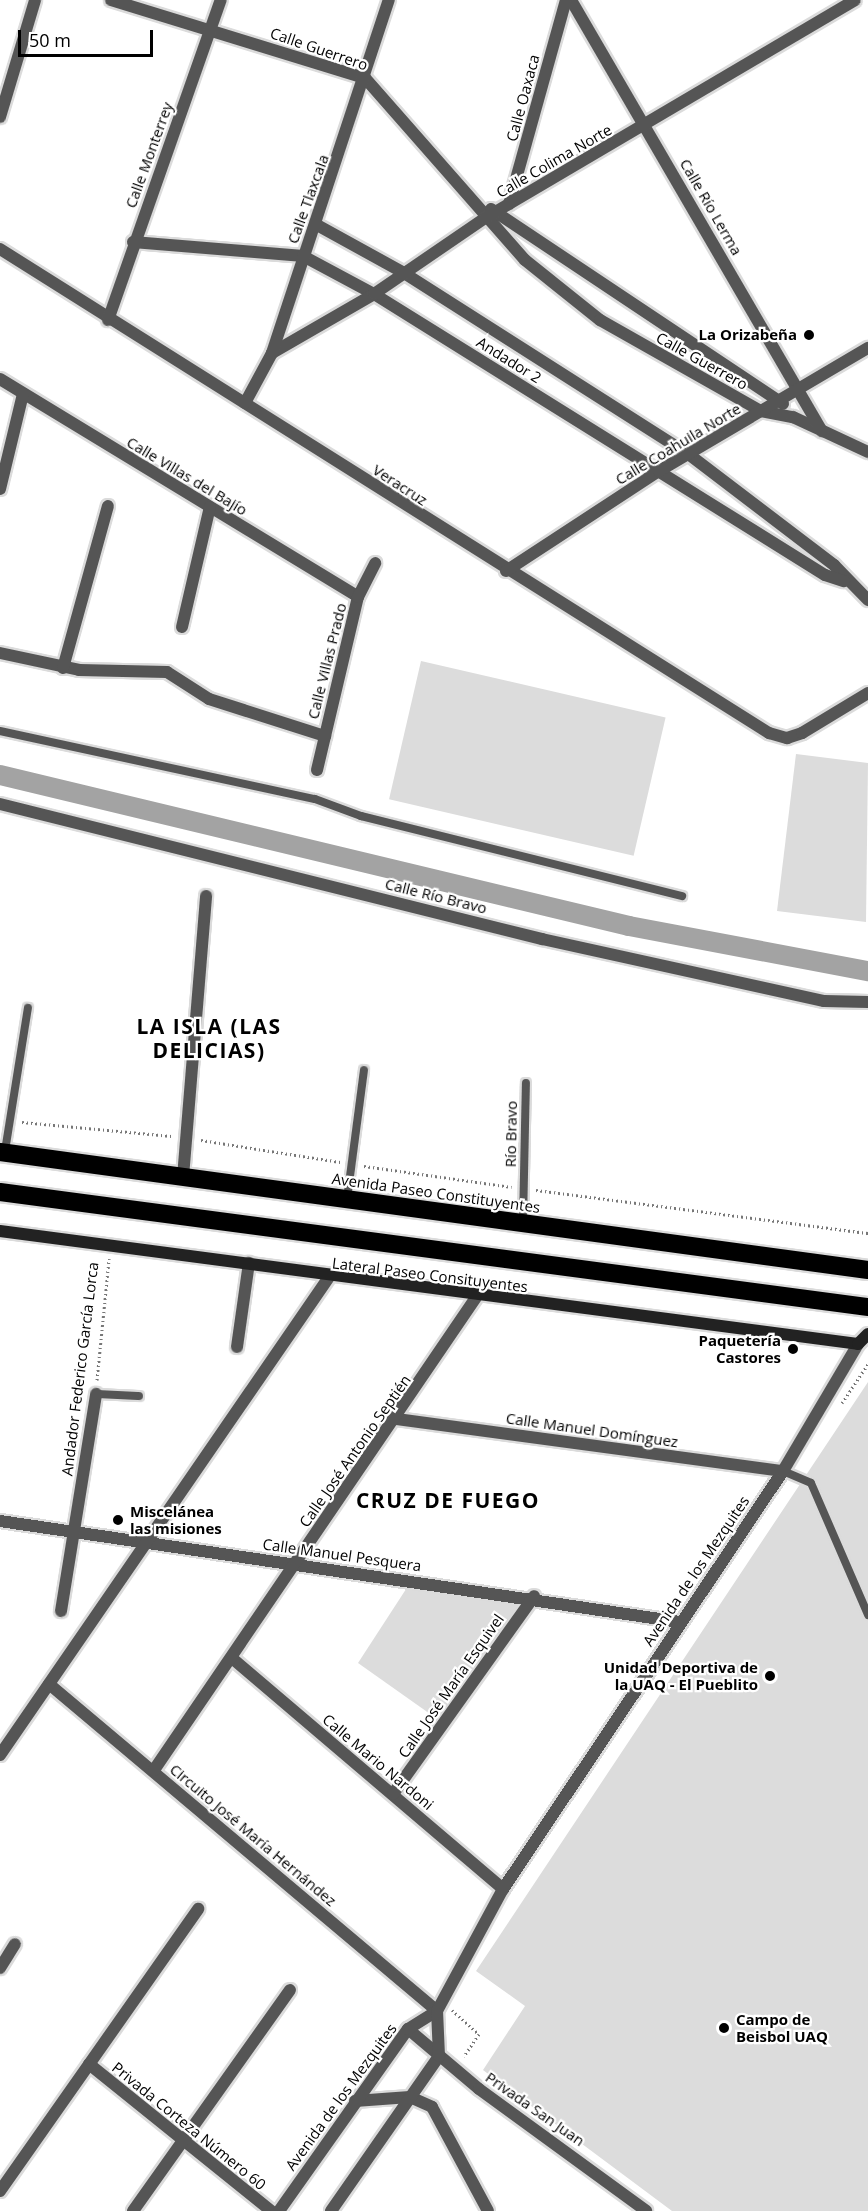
<!DOCTYPE html>
<html>
<head>
<meta charset="utf-8">
<style>
	body { margin:0 }
	#map { position:relative; width:868px; height:2211px; overflow:hidden; background:#fff; font-family:"Open Sans",sans-serif }
	div>[style] { position:absolute }
	[style*='--x'] { left:calc(var(--x)*1px); top:calc(var(--y)*1px); width:calc(var(--w)*1px); rotate:calc(var(--a)*1deg) }
	.green>* { inset:0; background:#dcdcdc; transform-origin:0 0 }
	.canal>* { height:20px; margin:-10px; padding:0 10px; transform-origin:10px; border-radius:10px; background:#a3a3a3 }
	.path>* { height:3px; margin-top:-1.5px; transform-origin:0; background:repeating-linear-gradient(90deg,#777 0 1.5px,transparent 0 4.5px) }
	.roads { filter:drop-shadow(2px 0 #dbdbdb) drop-shadow(-2px 0 #dbdbdb) drop-shadow(0 2px #dbdbdb) drop-shadow(0 -2px #dbdbdb) }
	.lane>* { height:8px; margin:-4px; padding:0 4px; transform-origin:4px; border-radius:4px; background:#555 }
	.street>* { height:12px; margin:-6px; padding:0 6px; transform-origin:6px; border-radius:6px; background:#555 }
	.secondary>* { height:12px; margin:-6px; padding:0 6px; transform-origin:6px; border-radius:6px; background:#222 }
	.highway>* { height:18px; margin:-9px; padding:0 9px; transform-origin:9px; border-radius:9px; background:#000 }
	.dots>* { width:16px; height:16px; translate:-50% -50%; box-sizing:border-box; border:3px solid #fff; border-radius:50% }
	span { translate:-50% -50%; white-space:nowrap; text-align:center; line-height:1.15; -webkit-text-stroke:4.5px #fff; paint-order:stroke }
	.street-label { font-size:15px; color:#000 }
	.poi-label { font-size:15px; color:#000; font-weight:700 }
	.right { translate:-100% -50%; text-align:right }
	.left { translate:0 -50%; text-align:left }
	.district-label { font-size:21px; color:#000; font-weight:700; letter-spacing:1.5px }
	.scale { position:absolute; left:18px; top:30px; width:135px; height:27px; box-sizing:border-box; border:3px solid #000; border-top:0; padding-left:8px; font-size:18px; line-height:21px; white-space:nowrap; color:#000; -webkit-text-stroke:4px #fff; paint-order:stroke }
</style>
</head>
<body>
<div id="map">
	<div class="green">
		<i style="left:421px;top:661px;width:251px;height:142px;rotate:13deg"></i>
		<i style="clip-path:polygon(796px 754px,868px 763px,866px 922px,777px 911px)"></i>
		<i style="clip-path:polygon(868px 1382px,868px 2211px,672px 2211px,483px 2070px,525px 2006px,476px 1971px)"></i>
		<i style="clip-path:polygon(410px 1583px,524px 1599px,440px 1721px,358px 1663px)"></i>
	</div>
	<div class="canal">
		<i style="--x:0;--y:775;--w:647;--a:13.5"></i>
		<i style="--x:629;--y:926;--w:243;--a:10.7"></i>
	</div>
	<div class="path">
		<i style="--x:22;--y:1122;--w:150;--a:5.4"></i>
		<i style="--x:201;--y:1140;--w:141;--a:9"></i>
		<i style="--x:364;--y:1166;--w:149;--a:8.1"></i>
		<i style="--x:536;--y:1190;--w:335;--a:7.4"></i>
		<i style="--x:97;--y:1380;--w:122;--a:-84.3"></i>
		<i style="--x:842;--y:1403;--w:47;--a:-56.3"></i>
		<i style="--x:452;--y:2010;--w:36;--a:42"></i>
		<i style="--x:479;--y:2034;--w:27;--a:124"></i>
	</div>
	<div class="roads">
		<div class="lane">
			<i style="--x:0;--y:731;--w:322;--a:12.2"></i>
			<i style="--x:315;--y:799;--w:49;--a:20.3"></i>
			<i style="--x:361;--y:816;--w:331;--a:14"></i>
			<i style="--x:5;--y:1151;--w:145;--a:-80.9"></i>
			<i style="--x:347;--y:1199;--w:130;--a:-82.5"></i>
			<i style="--x:523;--y:1222;--w:139;--a:-88.8"></i>
			<i style="--x:96;--y:1394;--w:43;--a:2.7"></i>
			<i style="--x:783;--y:1471;--w:30;--a:23"></i>
			<i style="--x:811;--y:1483;--w:144;--a:66.6"></i>
		</div>
		<div class="street">
			<i style="--x:111;--y:0;--w:266;--a:17.1"></i>
			<i style="--x:365;--y:78;--w:242;--a:48.7"></i>
			<i style="--x:525;--y:260;--w:96;--a:38.7"></i>
			<i style="--x:600;--y:320;--w:185;--a:29.5"></i>
			<i style="--x:761;--y:411;--w:33;--a:11"></i>
			<i style="--x:793;--y:417;--w:83;--a:25"></i>
			<i style="--x:571;--y:0;--w:499;--a:59.8"></i>
			<i style="--x:0;--y:117;--w:122;--a:-73.3"></i>
			<i style="--x:509;--y:204;--w:212;--a:-74.4"></i>
			<i style="--x:491;--y:209;--w:351;--a:33.7"></i>
			<i style="--x:317;--y:225;--w:99;--a:28.9"></i>
			<i style="--x:404;--y:273;--w:335;--a:32.5"></i>
			<i style="--x:687;--y:453;--w:185;--a:37.3"></i>
			<i style="--x:834;--y:565;--w:49;--a:45.8"></i>
			<i style="--x:133;--y:242;--w:171;--a:4.7"></i>
			<i style="--x:303;--y:256;--w:81;--a:28.2"></i>
			<i style="--x:374;--y:294;--w:531;--a:31.93"></i>
			<i style="--x:825;--y:575;--w:20;--a:18"></i>
			<i style="--x:0;--y:249;--w:909;--a:32.19"></i>
			<i style="--x:769;--y:733;--w:19;--a:16"></i>
			<i style="--x:787;--y:738;--w:16;--a:-18"></i>
			<i style="--x:802;--y:733;--w:77;--a:-31.2"></i>
			<i style="--x:108;--y:320;--w:339;--a:-70.6"></i>
			<i style="--x:272;--y:353;--w:118;--a:-30"></i>
			<i style="--x:374;--y:294;--w:135;--a:-34.4"></i>
			<i style="--x:485;--y:218;--w:429;--a:-30.5"></i>
			<i style="--x:0;--y:379;--w:419;--a:31.3"></i>
			<i style="--x:245;--y:403;--w:57;--a:-61.6"></i>
			<i style="--x:272;--y:353;--w:372;--a:-71.7"></i>
			<i style="--x:0;--y:489;--w:98;--a:-76.4"></i>
			<i style="--x:506;--y:571;--w:183;--a:-33.2"></i>
			<i style="--x:659;--y:471;--w:243;--a:-30.5"></i>
			<i style="--x:182;--y:627;--w:123;--a:-76.9"></i>
			<i style="--x:0;--y:653;--w:81;--a:12.1"></i>
			<i style="--x:79;--y:670;--w:88;--a:1.3"></i>
			<i style="--x:167;--y:672;--w:50;--a:32.7"></i>
			<i style="--x:209;--y:699;--w:122;--a:17.7"></i>
			<i style="--x:63;--y:668;--w:168;--a:-74.5"></i>
			<i style="--x:317;--y:770;--w:178;--a:-76.7"></i>
			<i style="--x:358;--y:597;--w:38;--a:-63"></i>
			<i style="--x:0;--y:804;--w:559;--a:13.99"></i>
			<i style="--x:542;--y:939;--w:289;--a:12.4"></i>
			<i style="--x:824;--y:1001;--w:44;--a:1.3"></i>
			<i style="--x:183;--y:1177;--w:282;--a:-85.3"></i>
			<i style="--x:237;--y:1347;--w:85;--a:-81.9"></i>
			<i style="--x:397;--y:1419;--w:389;--a:7.7"></i>
			<i style="--x:0;--y:1521;--w:687;--a:8.45"></i>
			<i style="--x:61;--y:1611;--w:220;--a:-80.8"></i>
			<i style="--x:233;--y:1659;--w:355;--a:40.4"></i>
			<i style="--x:49;--y:1684;--w:507;--a:40.12"></i>
			<i style="--x:0;--y:1755;--w:580;--a:-55.46"></i>
			<i style="--x:154;--y:1770;--w:574;--a:-55.73"></i>
			<i style="--x:393;--y:1794;--w:243;--a:-54.5"></i>
			<i style="--x:0;--y:1968;--w:28;--a:-58"></i>
			<i style="--x:408;--y:2029;--w:93;--a:40.2"></i>
			<i style="--x:479;--y:2089;--w:207;--a:36.1"></i>
			<i style="--x:89;--y:2064;--w:234;--a:38.9"></i>
			<i style="--x:355;--y:2101;--w:55;--a:-4.2"></i>
			<i style="--x:410;--y:2097;--w:24;--a:24"></i>
			<i style="--x:432;--y:2107;--w:118;--a:61.7"></i>
			<i style="--x:0;--y:2191;--w:345;--a:-54.9"></i>
			<i style="--x:133;--y:2211;--w:271;--a:-54.6"></i>
			<i style="--x:279;--y:2211;--w:223;--a:-54.7"></i>
			<i style="--x:408;--y:2029;--w:34;--a:-32"></i>
			<i style="--x:437;--y:2011;--w:139;--a:-61.6"></i>
			<i style="--x:503;--y:1889;--w:503;--a:-56.18"></i>
			<i style="--x:783;--y:1471;--w:147;--a:-59.4"></i>
			<i style="--x:331;--y:2211;--w:189;--a:-55.1"></i>
			<i style="--x:439;--y:2056;--w:45;--a:-92.5"></i>
		</div>
		<div class="secondary">
			<i style="--x:0;--y:1231;--w:865;--a:7.5"></i>
			<i style="--x:858;--y:1344;--w:14;--a:-45"></i>
		</div>
		<div class="highway">
			<i style="--x:0;--y:1152;--w:876;--a:7.74"></i>
			<i style="--x:0;--y:1192;--w:876;--a:7.55"></i>
		</div>
	</div>
	<div class="dots">
		<i style="left:809px;top:335px;background:#000"></i>
		<i style="left:793px;top:1349px;background:#000"></i>
		<i style="left:118px;top:1520px;background:#000"></i>
		<i style="left:770px;top:1676px;background:#000"></i>
		<i style="left:724px;top:2028px;background:#000"></i>
	</div>
	<div class="street-label">
		<span style="left:319px;top:49px;rotate:19deg">Calle Guerrero</span>
		<span style="left:523px;top:98px;rotate:-75deg">Calle Oaxaca</span>
		<span style="left:149px;top:155px;rotate:-70deg">Calle Monterrey</span>
		<span style="left:554px;top:161px;rotate:-30deg">Calle Colima Norte</span>
		<span style="left:308px;top:199px;rotate:-70deg">Calle Tlaxcala</span>
		<span style="left:711px;top:207px;rotate:60deg">Calle Río Lerma</span>
		<span style="left:509px;top:360px;rotate:32deg">Andador 2</span>
		<span style="left:702px;top:361px;rotate:29deg">Calle Guerrero</span>
		<span style="left:678px;top:444px;rotate:-31deg">Calle Coahuila Norte</span>
		<span style="left:187px;top:476px;rotate:31deg">Calle Villas del Bajío</span>
		<span style="left:400px;top:485px;rotate:33deg">Veracruz</span>
		<span style="left:327px;top:661px;rotate:-76deg">Calle Villas Prado</span>
		<span style="left:436px;top:896px;rotate:14deg">Calle Río Bravo</span>
		<span style="left:511px;top:1134px;rotate:-89deg">Río Bravo</span>
		<span style="left:436px;top:1193px;rotate:8deg">Avenida Paseo Constituyentes</span>
		<span style="left:430px;top:1275px;rotate:7deg">Lateral Paseo Consituyentes</span>
		<span style="left:80px;top:1369px;rotate:-83deg">Andador Federico García Lorca</span>
		<span style="left:592px;top:1430px;rotate:8deg">Calle Manuel Domínguez</span>
		<span style="left:355px;top:1451px;rotate:-55deg">Calle José Antonio Septién</span>
		<span style="left:342px;top:1555px;rotate:8deg">Calle Manuel Pesquera</span>
		<span style="left:696px;top:1571px;rotate:-56deg">Avenida de los Mezquites</span>
		<span style="left:451px;top:1686px;rotate:-55deg">Calle José María Esquivel</span>
		<span style="left:378px;top:1762px;rotate:40deg">Calle Mario Nardoni</span>
		<span style="left:253px;top:1835px;rotate:40deg">Circuito José María Hernández</span>
		<span style="left:341px;top:2097px;rotate:-54deg">Avenida de los Mezquites</span>
		<span style="left:535px;top:2109px;rotate:35deg">Privada San Juan</span>
		<span style="left:189px;top:2126px;rotate:39deg">Privada Corteza Número 60</span>
	</div>
	<div class="poi-label">
		<span class="right" style="left:797px;top:335px">La Orizabeña</span>
		<span class="right" style="left:781px;top:1349px">Paquetería<br>Castores</span>
		<span class="left" style="left:130px;top:1520px">Miscelánea<br>las misiones</span>
		<span class="right" style="left:758px;top:1676px">Unidad Deportiva de<br>la UAQ - El Pueblito</span>
		<span class="left" style="left:736px;top:2028px">Campo de<br>Beisbol UAQ</span>
	</div>
	<div class="district-label">
		<span style="left:209px;top:1038px">LA ISLA (LAS<br>DELICIAS)</span>
		<span style="left:448px;top:1500px">CRUZ DE FUEGO</span>
	</div>
	<div class="scale">50 m</div>
</div>
</body>
</html>
